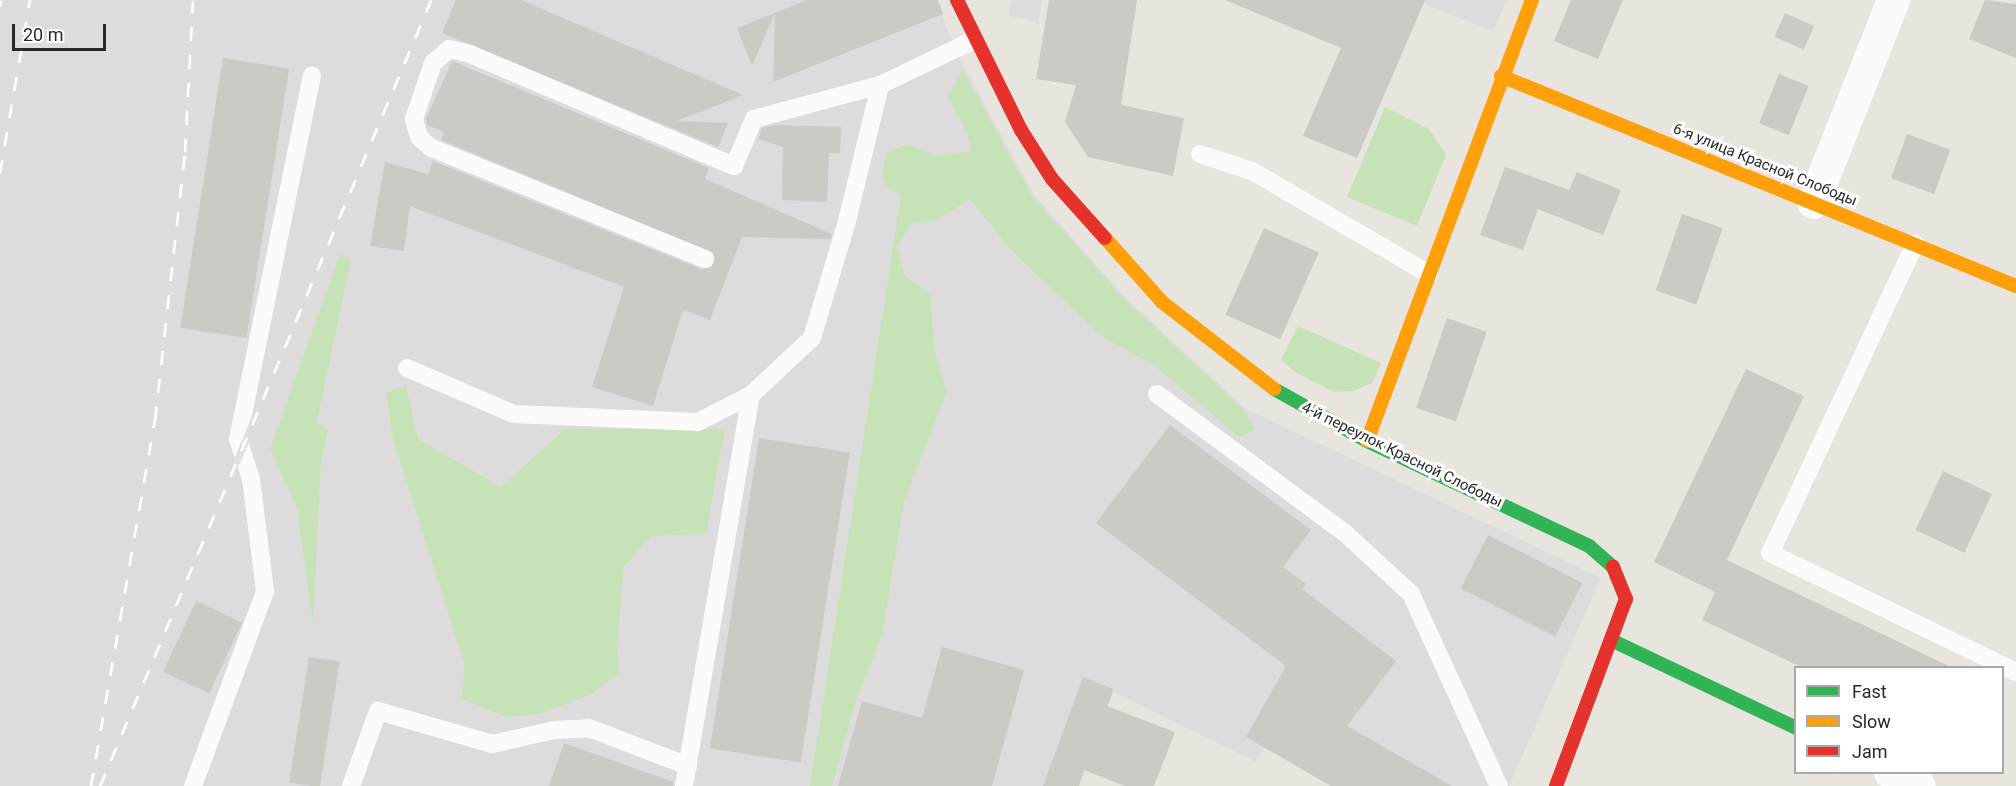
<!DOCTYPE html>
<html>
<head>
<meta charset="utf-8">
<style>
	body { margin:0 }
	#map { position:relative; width:2016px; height:786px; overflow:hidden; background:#e8e4de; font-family:Roboto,sans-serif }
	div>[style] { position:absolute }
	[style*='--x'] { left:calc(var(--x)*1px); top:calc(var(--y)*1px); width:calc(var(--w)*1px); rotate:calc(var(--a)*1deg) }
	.industrial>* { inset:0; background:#dedbdd }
	.green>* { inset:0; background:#c7e2b7 }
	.building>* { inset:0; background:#cccac5; transform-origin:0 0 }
	.lane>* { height:18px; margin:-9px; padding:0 9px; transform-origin:9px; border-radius:9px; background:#fcfbfa }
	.street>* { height:33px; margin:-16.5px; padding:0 16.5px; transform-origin:16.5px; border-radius:16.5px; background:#fcfbfa }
	.fast>* { height:14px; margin:-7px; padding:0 7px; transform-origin:7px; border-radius:7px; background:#30b455 }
	.slow>* { height:14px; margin:-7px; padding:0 7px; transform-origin:7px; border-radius:7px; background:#ff9f0a }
	.jam>* { height:14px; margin:-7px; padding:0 7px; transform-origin:7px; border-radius:7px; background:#e5322d }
	.rail>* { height:7px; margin-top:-3.5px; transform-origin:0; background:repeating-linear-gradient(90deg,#fff 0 14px,#dddcde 0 28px); box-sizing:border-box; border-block:2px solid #dddcde }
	span { translate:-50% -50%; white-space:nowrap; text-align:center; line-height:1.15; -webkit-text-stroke:6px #fff; paint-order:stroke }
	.street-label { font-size:15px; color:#292929 }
	.legend { position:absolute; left:1794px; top:666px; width:210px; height:108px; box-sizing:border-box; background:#fff; border:2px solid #a9a9a9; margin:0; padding:8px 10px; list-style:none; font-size:18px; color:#292929 }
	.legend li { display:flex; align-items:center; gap:12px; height:30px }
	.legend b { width:30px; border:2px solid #a9a9a9 }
	.scale { position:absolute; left:12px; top:24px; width:94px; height:27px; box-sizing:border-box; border:3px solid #292929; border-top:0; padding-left:8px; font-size:18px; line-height:21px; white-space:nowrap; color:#292929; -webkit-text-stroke:4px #fff; paint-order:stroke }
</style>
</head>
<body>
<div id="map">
	<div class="industrial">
		<i style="clip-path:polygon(0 0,935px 0,961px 60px,1034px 195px,1125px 297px,1245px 408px,1601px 578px,1509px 786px,1331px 786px,1264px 747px,1256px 762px,1113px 692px,1079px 786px,0 786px)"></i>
		<i style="clip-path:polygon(1011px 0,1042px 0,1038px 23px,1008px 15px)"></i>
		<i style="clip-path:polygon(1414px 0,1507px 0,1493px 31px)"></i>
	</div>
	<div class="green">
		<i style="clip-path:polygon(962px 69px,1032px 196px,1124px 299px,1244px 410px,1255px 430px,1239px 437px,1155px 366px,1101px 336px,1011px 250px,970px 199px,936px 221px,911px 224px,897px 246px,905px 276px,930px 293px,935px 352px,947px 391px,904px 502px,882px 636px,856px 700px,832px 786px,810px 786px,901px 194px,887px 189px,882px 174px,887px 152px,907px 144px,935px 155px,972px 151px,966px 130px,948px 98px)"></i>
		<i style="clip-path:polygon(1385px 107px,1429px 129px,1446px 155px,1417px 226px,1347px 197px)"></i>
		<i style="clip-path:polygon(340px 254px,351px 260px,317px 422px,328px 430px,321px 462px,313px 626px,297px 508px,270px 449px)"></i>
		<i style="clip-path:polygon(1298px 326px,1381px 363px,1372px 383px,1353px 391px,1334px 392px,1298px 374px,1281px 360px)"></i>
		<i style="clip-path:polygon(406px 385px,418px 439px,501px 487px,565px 429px,725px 429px,706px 534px,651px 536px,624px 567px,617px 647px,619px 674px,590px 695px,539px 714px,506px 717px,462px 699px,464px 663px,393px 439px,386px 393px)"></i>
	</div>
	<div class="building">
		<i style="clip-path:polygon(456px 0,521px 0,743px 95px,677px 121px,728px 123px,718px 147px,442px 33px)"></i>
		<i style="clip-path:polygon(807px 0,938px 0,943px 14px,773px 82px,775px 13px)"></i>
		<i style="clip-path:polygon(1049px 0,1137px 0,1121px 105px,1184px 118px,1173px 176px,1088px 157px,1065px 122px,1076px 85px,1036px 79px)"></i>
		<i style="clip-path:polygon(1225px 0,1425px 0,1357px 158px,1303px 136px,1341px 48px)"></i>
		<i style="clip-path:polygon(1571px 0,1623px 0,1598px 59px,1554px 41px)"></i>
		<i style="clip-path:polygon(1985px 0,2016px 4px,2016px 58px,1969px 39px)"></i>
		<i style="clip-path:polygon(775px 13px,752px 66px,737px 28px)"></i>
		<i style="left:1785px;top:13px;width:32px;height:26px;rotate:24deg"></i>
		<i style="left:223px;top:58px;width:67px;height:273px;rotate:9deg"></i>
		<i style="clip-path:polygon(452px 61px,709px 168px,705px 179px,832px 234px,830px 239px,742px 237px,710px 320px,683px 310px,653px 406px,592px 387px,624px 287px,410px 206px,404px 251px,370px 246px,385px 162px,428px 174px,433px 161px,701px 269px,712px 267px,714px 253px,441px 140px,444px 132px,427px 125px,426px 119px)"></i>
		<i style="left:1779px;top:74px;width:32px;height:53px;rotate:22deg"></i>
		<i style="clip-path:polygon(776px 125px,841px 127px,840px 153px,829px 153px,827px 202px,782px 200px,783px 147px,758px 139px,762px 128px)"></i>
		<i style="left:1907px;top:134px;width:46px;height:47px;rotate:20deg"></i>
		<i style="clip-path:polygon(1505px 167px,1569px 190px,1577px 172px,1621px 190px,1603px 235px,1538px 209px,1523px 250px,1480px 235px)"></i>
		<i style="left:1682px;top:214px;width:43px;height:81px;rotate:19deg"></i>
		<i style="left:1264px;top:228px;width:60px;height:95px;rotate:24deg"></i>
		<i style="left:1447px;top:318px;width:42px;height:95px;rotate:19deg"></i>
		<i style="clip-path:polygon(1746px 369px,1804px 396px,1727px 560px,1953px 668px,1803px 668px,1702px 620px,1715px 592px,1654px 562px)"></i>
		<i style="clip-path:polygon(1170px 425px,1311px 530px,1283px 567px,1306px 584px,1302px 589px,1396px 661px,1347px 726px,1452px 786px,1331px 786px,1246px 737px,1286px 666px,1096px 523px)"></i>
		<i style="left:759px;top:438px;width:92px;height:314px;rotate:9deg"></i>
		<i style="left:1943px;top:471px;width:54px;height:65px;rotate:25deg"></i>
		<i style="left:1488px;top:535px;width:106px;height:60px;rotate:27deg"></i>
		<i style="left:196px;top:601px;width:51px;height:78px;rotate:25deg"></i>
		<i style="clip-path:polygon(942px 647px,1024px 670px,992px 786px,838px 786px,862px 701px,922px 718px)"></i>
		<i style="left:309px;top:657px;width:31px;height:127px;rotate:9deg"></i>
		<i style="clip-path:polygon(1083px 677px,1114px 689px,1107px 706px,1175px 732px,1154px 786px,1125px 786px,1084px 770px,1079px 786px,1043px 786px)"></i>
		<i style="clip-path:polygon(564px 743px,673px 782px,673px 786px,549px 786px)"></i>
	</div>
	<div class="lane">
		<i style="--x:1200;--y:154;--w:55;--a:18.1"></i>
		<i style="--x:1252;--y:171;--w:205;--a:30.2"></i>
		<i style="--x:1915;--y:244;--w:341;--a:115.1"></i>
		<i style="--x:1770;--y:553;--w:273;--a:25.8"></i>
		<i style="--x:705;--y:259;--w:296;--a:-157.9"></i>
		<i style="--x:431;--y:148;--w:16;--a:-137"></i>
		<i style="--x:419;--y:137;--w:19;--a:-106"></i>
		<i style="--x:414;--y:119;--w:59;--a:-71.3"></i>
		<i style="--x:433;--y:63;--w:21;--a:-41"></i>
		<i style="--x:449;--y:49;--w:22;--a:13"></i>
		<i style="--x:470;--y:54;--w:287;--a:23"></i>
		<i style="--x:734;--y:166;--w:51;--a:-66.9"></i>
		<i style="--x:754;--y:119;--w:131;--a:-15.1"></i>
		<i style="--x:407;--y:368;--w:116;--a:23.3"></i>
		<i style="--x:514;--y:414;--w:184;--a:2.5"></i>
		<i style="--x:698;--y:422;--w:59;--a:-27"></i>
		<i style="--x:1157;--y:394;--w:235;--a:36.5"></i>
		<i style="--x:1346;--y:534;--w:88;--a:42.7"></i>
		<i style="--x:1411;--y:594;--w:211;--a:65.4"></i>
		<i style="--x:193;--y:786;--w:208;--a:-69.7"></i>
		<i style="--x:265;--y:591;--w:113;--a:-97.1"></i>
		<i style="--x:251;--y:479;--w:42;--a:-108"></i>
		<i style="--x:238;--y:439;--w:371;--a:-78.5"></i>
		<i style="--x:351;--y:786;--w:80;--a:-70.2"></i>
		<i style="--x:378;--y:711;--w:119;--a:16.1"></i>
		<i style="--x:492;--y:744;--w:64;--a:-12.7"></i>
		<i style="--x:554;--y:730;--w:35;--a:-3"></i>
		<i style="--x:589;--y:728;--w:106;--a:21"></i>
		<i style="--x:684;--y:786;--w:397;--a:-80.3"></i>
		<i style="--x:751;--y:395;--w:83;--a:-43.1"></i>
		<i style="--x:812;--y:338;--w:118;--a:-73.3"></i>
		<i style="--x:846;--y:225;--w:144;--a:-76.3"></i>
		<i style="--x:880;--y:85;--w:104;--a:-25.6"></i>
	</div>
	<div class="street">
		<i style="--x:1813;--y:202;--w:217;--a:-68.4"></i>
		<i style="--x:1890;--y:772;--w:32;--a:26"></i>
	</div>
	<div class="fast">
		<i style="--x:1274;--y:389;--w:107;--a:29.2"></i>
		<i style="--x:1367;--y:441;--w:246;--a:25.3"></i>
		<i style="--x:1589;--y:546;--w:32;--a:41"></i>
		<i style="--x:1611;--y:640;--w:205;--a:25.4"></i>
	</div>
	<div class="slow">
		<i style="--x:1501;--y:76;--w:556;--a:22.18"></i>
		<i style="--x:1105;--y:238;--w:86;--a:48.3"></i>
		<i style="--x:1162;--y:302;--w:142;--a:37.8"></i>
		<i style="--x:1367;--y:441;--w:471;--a:-69.5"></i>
	</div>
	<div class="jam">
		<i style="--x:957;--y:0;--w:145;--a:63.8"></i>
		<i style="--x:1021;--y:130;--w:58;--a:57.7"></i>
		<i style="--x:1052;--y:179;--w:79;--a:48.1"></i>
		<i style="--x:1556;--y:786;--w:200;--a:-69.5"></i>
		<i style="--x:1626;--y:599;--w:35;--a:-112"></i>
	</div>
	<div class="rail">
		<i style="--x:0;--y:6;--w:6;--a:-81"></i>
		<i style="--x:0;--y:173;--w:176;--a:-80.2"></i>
		<i style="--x:91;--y:786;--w:372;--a:-80.1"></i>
		<i style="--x:155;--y:420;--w:270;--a:-83.6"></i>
		<i style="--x:185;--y:152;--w:152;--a:-87"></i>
		<i style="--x:100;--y:786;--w:853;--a:-67.16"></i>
	</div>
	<div class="street-label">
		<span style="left:1765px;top:165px;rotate:22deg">6-я улица Красной Слободы</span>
		<span style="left:1402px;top:455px;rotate:26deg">4-й переулок Красной Слободы</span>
	</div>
	<ul class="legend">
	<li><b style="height:8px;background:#30b455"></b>Fast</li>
	<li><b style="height:8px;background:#ff9f0a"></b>Slow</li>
	<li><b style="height:8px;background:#e5322d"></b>Jam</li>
	</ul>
	<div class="scale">20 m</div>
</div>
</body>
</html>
